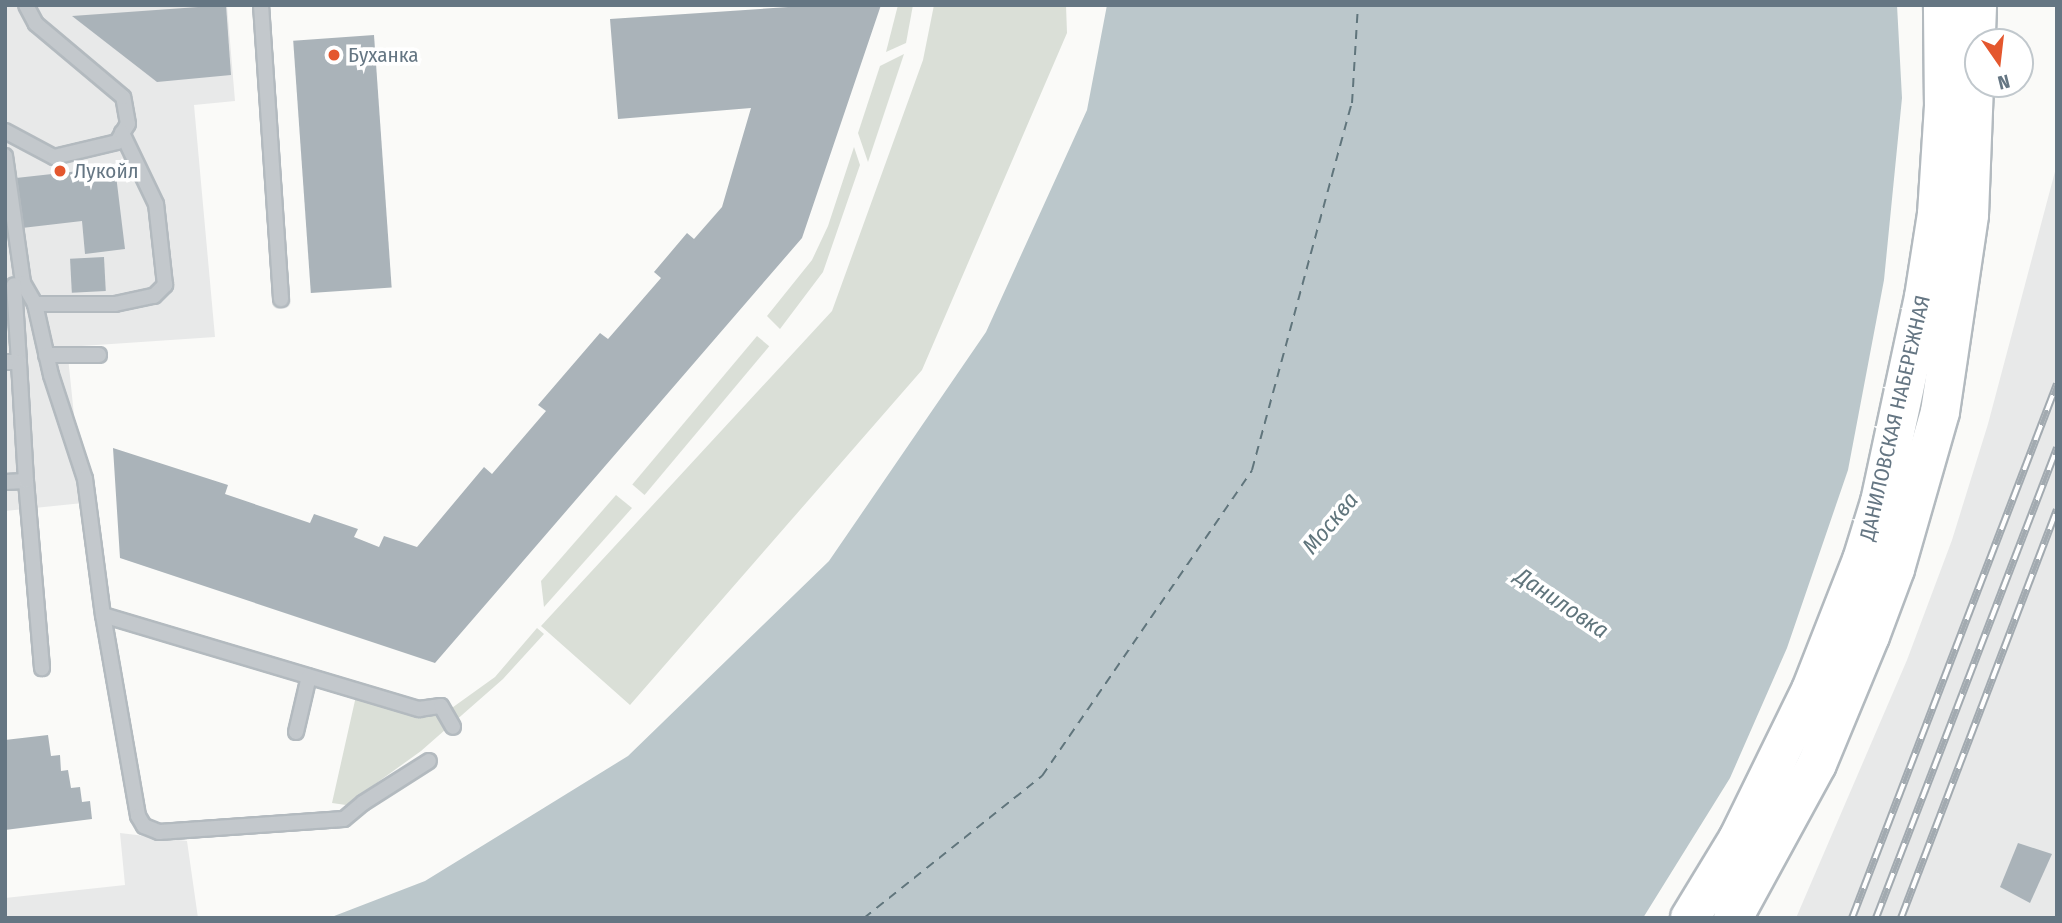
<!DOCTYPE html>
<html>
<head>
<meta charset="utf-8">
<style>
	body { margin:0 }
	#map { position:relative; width:2062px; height:923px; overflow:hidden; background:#fafaf8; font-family:"Fira Sans Condensed",sans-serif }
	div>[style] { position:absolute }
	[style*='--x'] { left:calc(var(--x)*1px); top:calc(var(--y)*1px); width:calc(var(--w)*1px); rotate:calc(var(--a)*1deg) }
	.built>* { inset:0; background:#e8e9e9 }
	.green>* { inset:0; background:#dadfd7; transform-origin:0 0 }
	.water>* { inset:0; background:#bbc7cb }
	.ferry>* { height:2px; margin-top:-1px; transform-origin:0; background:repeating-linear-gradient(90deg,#60757c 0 9px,transparent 0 16px) }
	.building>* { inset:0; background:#aab3b9; transform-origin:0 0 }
	.roads { filter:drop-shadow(2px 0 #b3babf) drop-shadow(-2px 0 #b3babf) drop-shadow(0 2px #b3babf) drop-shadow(0 -2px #b3babf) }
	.service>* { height:14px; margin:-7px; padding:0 7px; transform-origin:7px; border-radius:7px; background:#c3c8cc }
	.secondary>* { height:38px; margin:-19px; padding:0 19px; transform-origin:19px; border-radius:19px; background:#fff }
	.rail>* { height:8px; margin-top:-4px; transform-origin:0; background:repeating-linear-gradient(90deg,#fff 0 16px,#a2aab0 0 32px); box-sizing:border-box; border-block:2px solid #a2aab0 }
	.dots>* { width:19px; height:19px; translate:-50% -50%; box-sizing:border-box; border:4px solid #fff; border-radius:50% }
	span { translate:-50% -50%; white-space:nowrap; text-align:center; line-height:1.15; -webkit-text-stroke:7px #fff; paint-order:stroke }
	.poi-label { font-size:21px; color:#657683 }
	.left { translate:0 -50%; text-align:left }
	.street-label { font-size:21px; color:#657683 }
	.water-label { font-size:23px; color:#60757c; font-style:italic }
	.frame { position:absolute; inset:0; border:7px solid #657683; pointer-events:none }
	.north { position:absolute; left:1964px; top:28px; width:70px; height:70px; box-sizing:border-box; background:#fff; border:2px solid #c1c8cd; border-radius:50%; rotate:166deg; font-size:19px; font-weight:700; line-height:28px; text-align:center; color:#657683 }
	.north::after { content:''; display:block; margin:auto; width:24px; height:32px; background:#e4572e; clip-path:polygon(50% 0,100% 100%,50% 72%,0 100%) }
</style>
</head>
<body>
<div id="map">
	<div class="built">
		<i style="clip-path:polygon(5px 5px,227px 5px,235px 101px,194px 105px,215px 337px,67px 347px,83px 503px,5px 511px)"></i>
		<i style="clip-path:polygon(2057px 164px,2057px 918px,1796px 918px,1907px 660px,1952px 540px,1988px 424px)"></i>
		<i style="clip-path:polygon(120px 833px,187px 841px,198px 918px,5px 918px,5px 898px,125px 885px)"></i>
	</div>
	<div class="green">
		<i style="clip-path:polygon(898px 5px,913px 5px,906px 43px,886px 52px)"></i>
		<i style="clip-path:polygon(934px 5px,1066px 5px,1067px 33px,922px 370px,630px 705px,541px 626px,832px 311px,923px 60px)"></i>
		<i style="clip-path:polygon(904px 54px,868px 162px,858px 133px,880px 66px)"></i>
		<i style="clip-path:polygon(854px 147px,860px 165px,823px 272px,780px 329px,767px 316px,812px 260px,828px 226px)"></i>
		<i style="left:757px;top:336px;width:16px;height:194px;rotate:40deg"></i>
		<i style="clip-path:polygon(616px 495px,632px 508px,544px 607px,541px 581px)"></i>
		<i style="clip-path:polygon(537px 628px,544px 634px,503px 679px,421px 751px,346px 805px,332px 803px,356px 696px,449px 710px,495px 677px)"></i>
	</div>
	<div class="water">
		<i style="clip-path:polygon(1107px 5px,1897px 5px,1902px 98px,1884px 280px,1848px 470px,1787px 648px,1730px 778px,1643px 918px,329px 918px,425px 881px,628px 756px,829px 561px,986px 332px,1087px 110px)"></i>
	</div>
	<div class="ferry">
		<i style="--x:864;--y:918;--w:228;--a:-38.6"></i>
		<i style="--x:1042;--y:776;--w:371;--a:-55.5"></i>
		<i style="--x:1252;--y:470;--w:380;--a:-74.8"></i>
		<i style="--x:1352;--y:103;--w:98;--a:-86.5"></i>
	</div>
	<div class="building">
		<i style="clip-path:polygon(226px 5px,231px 75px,157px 82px,72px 16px)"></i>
		<i style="clip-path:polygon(818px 5px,881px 5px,802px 238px,435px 663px,120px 558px,113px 448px,228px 485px,225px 494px,310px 523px,314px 514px,358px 529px,354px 537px,379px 547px,384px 536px,417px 547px,484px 467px,492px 474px,546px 411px,538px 405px,600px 333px,608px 339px,661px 278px,654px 272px,687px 233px,694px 239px,722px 207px,751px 108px,618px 119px,610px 19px)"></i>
		<i style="left:374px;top:35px;width:253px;height:81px;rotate:86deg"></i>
		<i style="clip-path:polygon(115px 167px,125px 249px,85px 254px,82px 221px,22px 228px,16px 178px)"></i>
		<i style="left:104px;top:257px;width:34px;height:34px;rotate:87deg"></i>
		<i style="clip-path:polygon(48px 735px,51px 756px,60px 755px,61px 771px,68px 770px,71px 788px,80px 787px,82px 802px,90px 801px,92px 819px,5px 830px,5px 740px)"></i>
		<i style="clip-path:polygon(2018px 843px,2052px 854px,2030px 903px,2000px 887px)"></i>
	</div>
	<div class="roads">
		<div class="service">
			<i style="--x:261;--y:5;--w:295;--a:86.1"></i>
			<i style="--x:5;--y:131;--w:55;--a:28"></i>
			<i style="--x:54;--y:157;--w:65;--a:-13.4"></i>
			<i style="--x:117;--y:142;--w:21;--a:-59"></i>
			<i style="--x:128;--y:124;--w:27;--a:-100"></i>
			<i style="--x:123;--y:97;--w:114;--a:-140"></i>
			<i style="--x:36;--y:24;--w:21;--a:-118"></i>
			<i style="--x:5;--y:156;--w:128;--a:81.9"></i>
			<i style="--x:23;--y:283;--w:24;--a:60"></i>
			<i style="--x:35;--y:304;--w:73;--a:77.3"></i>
			<i style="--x:51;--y:375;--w:109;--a:71.9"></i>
			<i style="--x:85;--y:479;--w:137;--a:82.5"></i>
			<i style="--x:103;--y:615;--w:330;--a:16.6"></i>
			<i style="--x:419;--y:709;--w:22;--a:-8"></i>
			<i style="--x:441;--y:706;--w:24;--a:60"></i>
			<i style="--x:35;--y:304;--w:80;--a:0"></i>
			<i style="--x:115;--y:304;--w:40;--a:-12"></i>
			<i style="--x:154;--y:296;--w:16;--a:-45"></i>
			<i style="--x:165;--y:285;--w:81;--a:-96.3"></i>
			<i style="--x:156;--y:204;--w:79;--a:-115.6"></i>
			<i style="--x:46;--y:355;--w:53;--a:0"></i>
			<i style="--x:5;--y:362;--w:14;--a:0"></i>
			<i style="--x:19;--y:362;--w:77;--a:-93.7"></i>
			<i style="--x:26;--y:481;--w:188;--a:85.1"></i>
			<i style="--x:5;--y:482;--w:21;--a:-3"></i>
			<i style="--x:26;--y:481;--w:119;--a:-93.4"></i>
			<i style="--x:103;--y:615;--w:204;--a:80.1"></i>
			<i style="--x:138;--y:816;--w:12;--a:59"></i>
			<i style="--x:144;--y:826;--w:16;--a:22"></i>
			<i style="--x:159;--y:832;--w:185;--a:-4"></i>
			<i style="--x:344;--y:819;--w:25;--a:-40"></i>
			<i style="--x:363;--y:803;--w:78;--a:-32.5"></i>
			<i style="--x:296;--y:732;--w:57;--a:-76.9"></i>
		</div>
		<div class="secondary">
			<i style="--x:1690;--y:918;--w:92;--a:-58.7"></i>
			<i style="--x:1738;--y:839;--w:166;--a:-63.9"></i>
			<i style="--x:1811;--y:690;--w:140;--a:-68.6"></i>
			<i style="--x:1862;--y:560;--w:61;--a:-72.8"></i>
			<i style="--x:1880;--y:502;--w:210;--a:-77.9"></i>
			<i style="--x:1924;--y:297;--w:84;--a:-81.1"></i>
			<i style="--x:1937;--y:214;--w:107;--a:-86.3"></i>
			<i style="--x:1944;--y:107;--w:102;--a:-90.6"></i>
			<i style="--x:1733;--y:918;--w:175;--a:-61.4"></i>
			<i style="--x:1817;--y:764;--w:139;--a:-67.5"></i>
			<i style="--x:1870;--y:636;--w:72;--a:-69.5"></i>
			<i style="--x:1895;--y:569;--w:163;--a:-74"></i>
			<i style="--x:1940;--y:412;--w:199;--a:-81.6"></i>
			<i style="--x:1969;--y:215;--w:210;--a:-87.8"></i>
		</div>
	</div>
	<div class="rail">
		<i style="--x:1852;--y:918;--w:572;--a:-69"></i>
		<i style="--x:1876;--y:918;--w:504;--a:-68.94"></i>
		<i style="--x:1901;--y:918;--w:437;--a:-69.1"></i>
	</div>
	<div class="dots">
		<i style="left:334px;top:55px;background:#e4572e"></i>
		<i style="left:60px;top:171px;background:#e4572e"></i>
	</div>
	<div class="poi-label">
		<span class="left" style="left:348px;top:55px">Буханка</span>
		<span class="left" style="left:74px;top:171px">Лукойл</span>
	</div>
	<div class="street-label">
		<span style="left:1895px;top:418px;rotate:-77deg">ДАНИЛОВСКАЯ НАБЕРЕЖНАЯ</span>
	</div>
	<div class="water-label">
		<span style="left:1330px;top:523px;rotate:-50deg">Москва</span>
		<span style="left:1562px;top:603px;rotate:34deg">Даниловка</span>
	</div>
	<div class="frame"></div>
	<div class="north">N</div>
</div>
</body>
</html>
